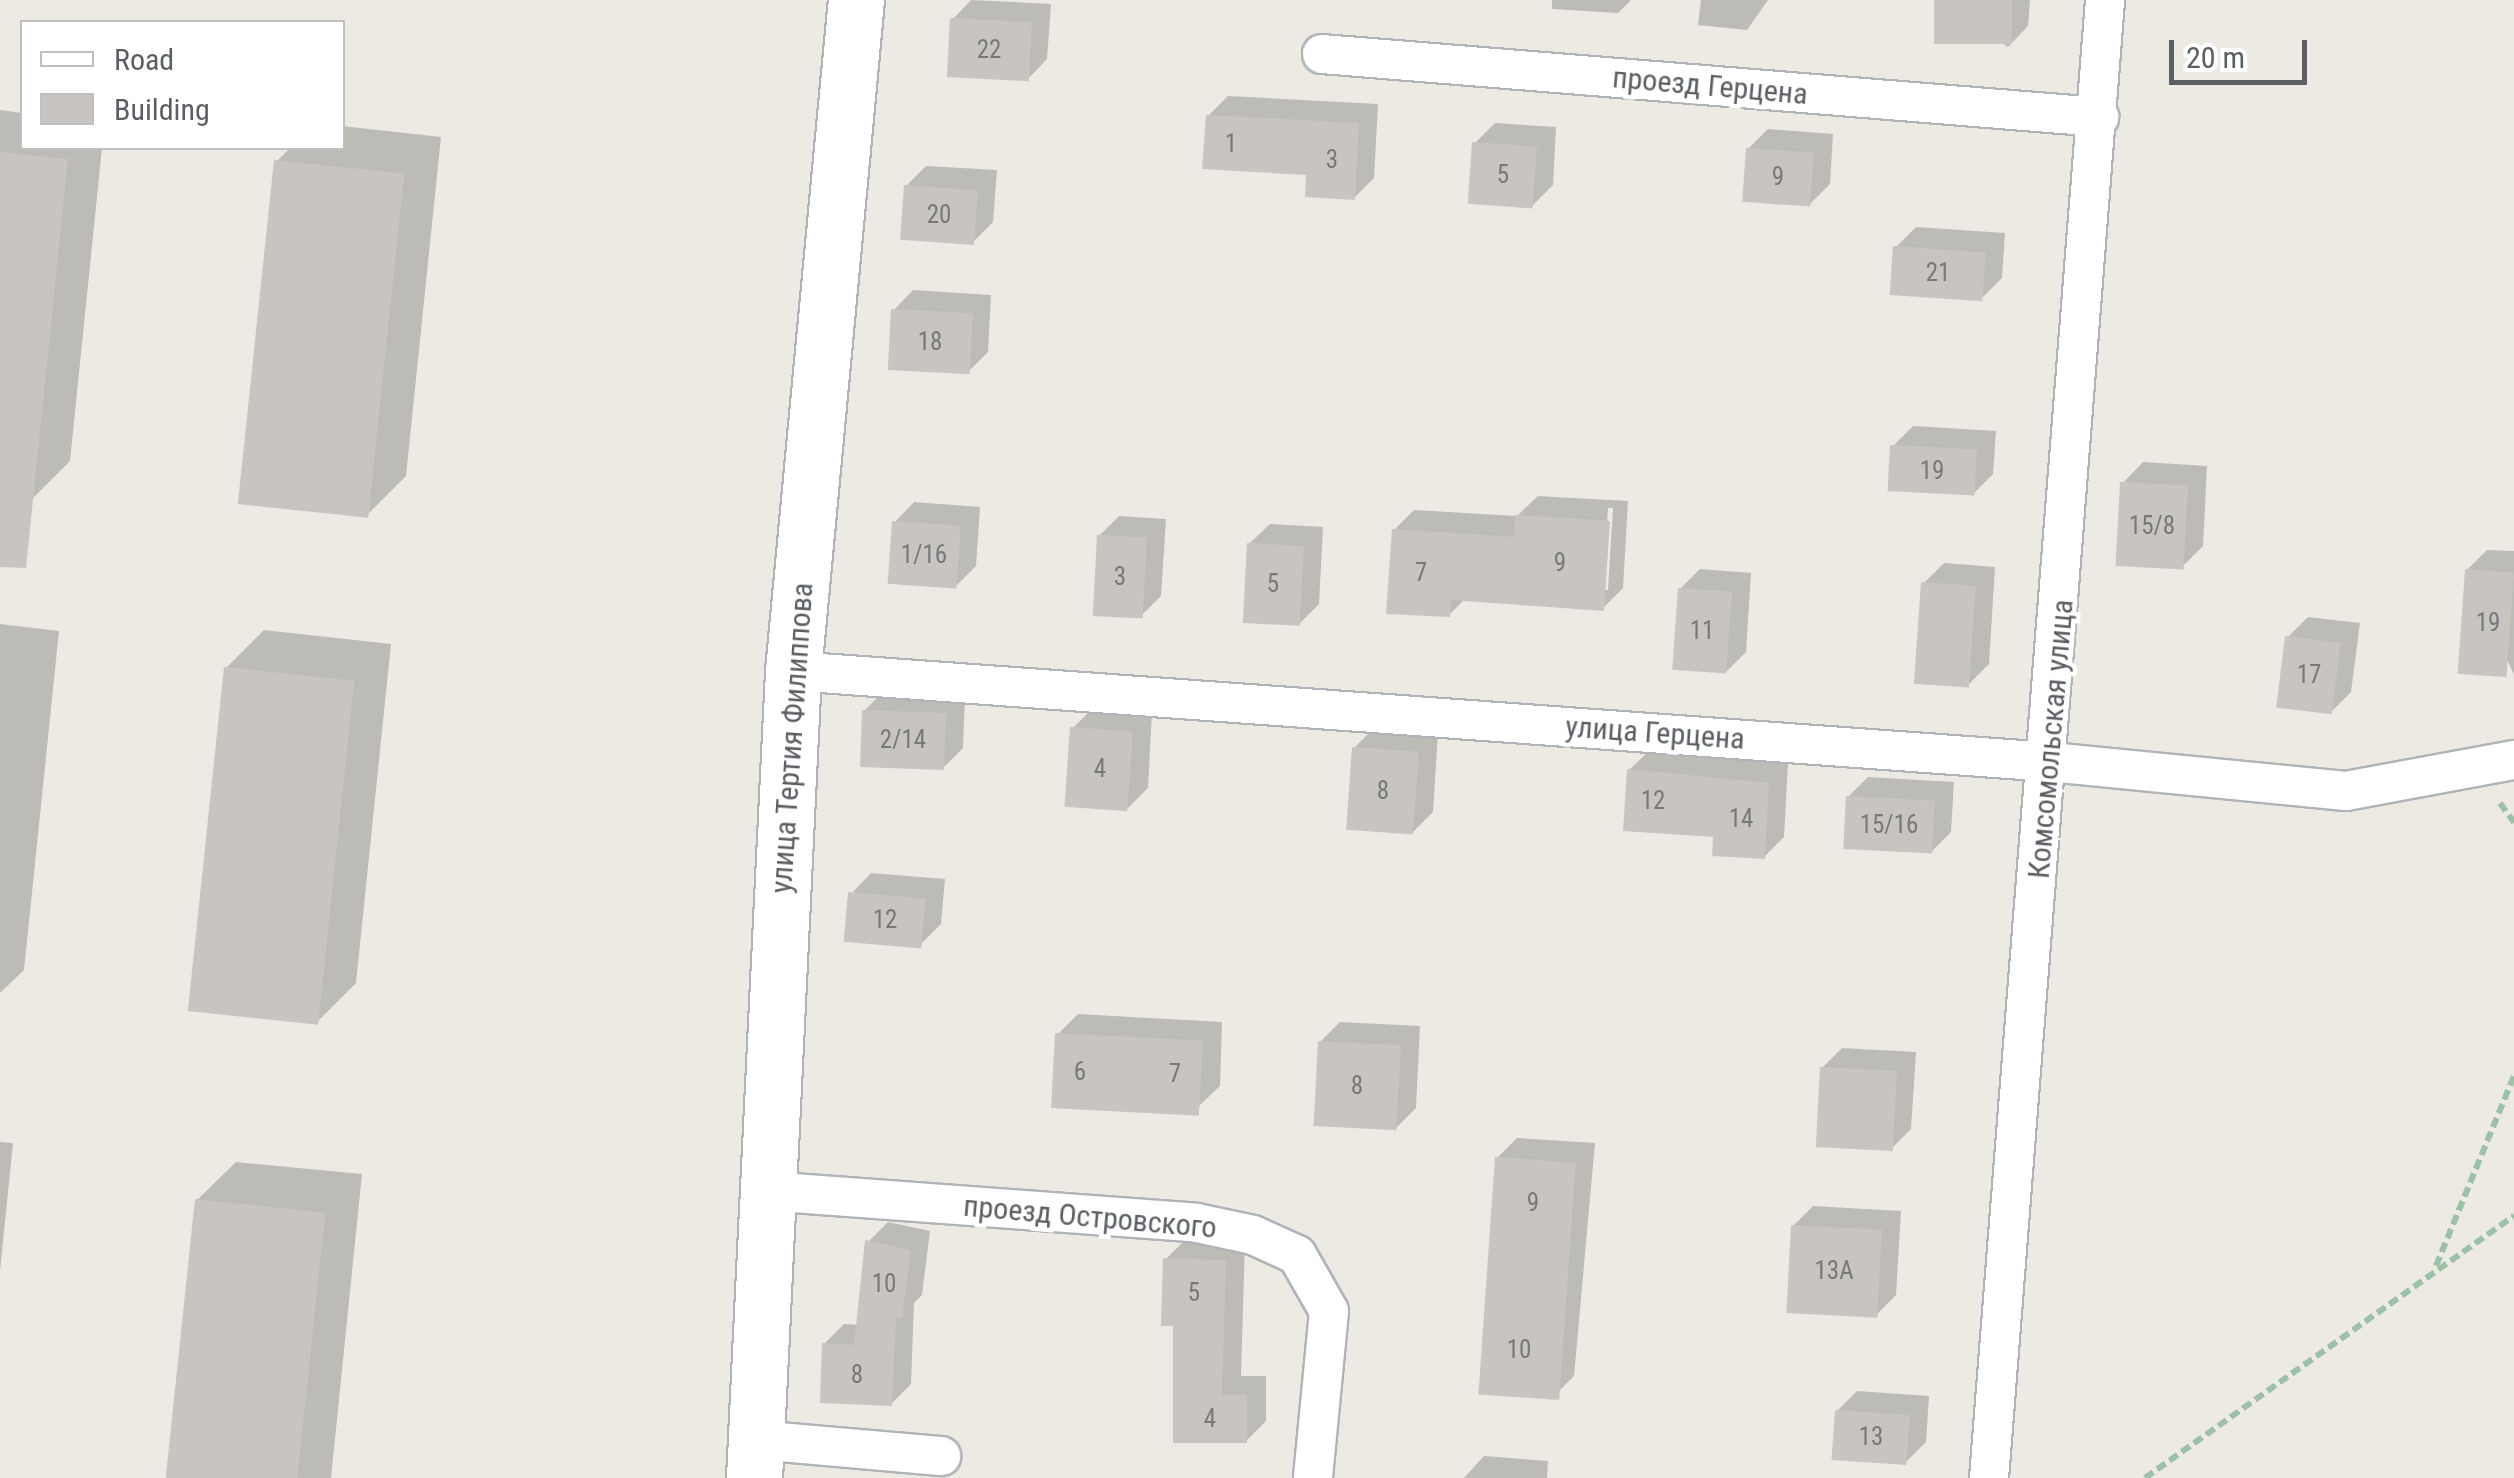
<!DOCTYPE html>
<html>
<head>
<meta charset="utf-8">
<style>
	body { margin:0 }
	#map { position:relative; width:2514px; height:1478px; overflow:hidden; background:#eceae3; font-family:"Roboto Condensed",sans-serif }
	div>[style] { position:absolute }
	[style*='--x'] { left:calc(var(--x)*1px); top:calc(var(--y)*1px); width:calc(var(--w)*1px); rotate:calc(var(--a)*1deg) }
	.shadow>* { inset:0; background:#0003 }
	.building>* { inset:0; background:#c8c5c0; transform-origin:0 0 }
	.path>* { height:6px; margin-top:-3px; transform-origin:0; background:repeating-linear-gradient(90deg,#9cc1a6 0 10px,transparent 0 15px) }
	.roads { filter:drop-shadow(2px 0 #b0b3b7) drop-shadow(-2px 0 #b0b3b7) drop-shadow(0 2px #b0b3b7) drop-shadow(0 -2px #b0b3b7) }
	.street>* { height:38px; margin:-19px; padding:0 19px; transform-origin:19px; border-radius:19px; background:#fff }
	.secondary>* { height:55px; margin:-27.5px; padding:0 27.5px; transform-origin:27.5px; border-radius:27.5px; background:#fff }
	span { translate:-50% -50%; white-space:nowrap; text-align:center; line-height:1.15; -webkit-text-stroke:9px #fff; paint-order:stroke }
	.number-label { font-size:25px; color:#76787a }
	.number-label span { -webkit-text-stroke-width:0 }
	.street-label { font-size:30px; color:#5b5e62 }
	.legend { position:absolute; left:20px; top:20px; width:325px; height:130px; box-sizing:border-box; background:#fff; border:2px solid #bdbfc0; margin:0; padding:12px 18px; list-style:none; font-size:30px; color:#5b5e62 }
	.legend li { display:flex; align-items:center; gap:20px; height:50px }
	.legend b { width:50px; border:2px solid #bdbfc0 }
	.scale { position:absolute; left:2169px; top:40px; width:138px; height:45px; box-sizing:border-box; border:5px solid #5b5e62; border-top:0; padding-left:12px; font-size:30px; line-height:35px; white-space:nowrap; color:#5b5e62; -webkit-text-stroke:8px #fff; paint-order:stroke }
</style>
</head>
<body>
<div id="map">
	<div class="shadow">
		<i style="clip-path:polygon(971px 0,1051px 4px,1047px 59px,1027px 80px,953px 19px)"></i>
		<i style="clip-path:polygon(1552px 0,1631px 0,1618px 13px,1552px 9px)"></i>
		<i style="clip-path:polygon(1701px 0,1768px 0,1747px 30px,1698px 25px)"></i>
		<i style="clip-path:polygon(1936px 0,2030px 0,2028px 26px,2008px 47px)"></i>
		<i style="clip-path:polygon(1228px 96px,1378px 104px,1374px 178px,1354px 198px,1208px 116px)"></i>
		<i style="clip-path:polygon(0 110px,22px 113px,22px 148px,102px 148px,70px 461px,32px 499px,0 495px)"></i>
		<i style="clip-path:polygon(1495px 123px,1556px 127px,1553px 185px,1532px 206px,1475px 143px)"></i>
		<i style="clip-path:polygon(342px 126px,441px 137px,406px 476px,368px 514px,276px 162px,290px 148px,342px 148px)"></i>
		<i style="clip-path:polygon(1768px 129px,1833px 134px,1830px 184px,1810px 204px,1748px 149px)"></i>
		<i style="clip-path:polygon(926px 166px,997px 170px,993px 222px,973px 242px,906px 186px)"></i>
		<i style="clip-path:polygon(1916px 227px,2005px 233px,2002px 278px,1982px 298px,1896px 247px)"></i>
		<i style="clip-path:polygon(913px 290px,991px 295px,988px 352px,968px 372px,893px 311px)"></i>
		<i style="clip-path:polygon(1913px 426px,1996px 431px,1993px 474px,1973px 494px,1893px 446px)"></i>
		<i style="clip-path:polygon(2143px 462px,2207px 466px,2203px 546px,2183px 566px,2123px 483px)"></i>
		<i style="clip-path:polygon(evenodd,1538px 496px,1628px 501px,1623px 588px,1603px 608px,1465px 599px,1449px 615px,1394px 530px,1414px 510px,1517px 516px,1538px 496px,1608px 508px,1613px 508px,1608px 590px,1603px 590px,1608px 508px)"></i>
		<i style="clip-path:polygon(914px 502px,980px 507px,976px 566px,956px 586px,894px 523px)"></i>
		<i style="clip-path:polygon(1119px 516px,1166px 519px,1161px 596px,1141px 616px,1099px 536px)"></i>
		<i style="clip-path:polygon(1270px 524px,1323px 527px,1319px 604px,1299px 624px,1249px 544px)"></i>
		<i style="clip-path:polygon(2487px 550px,2514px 551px,2514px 675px,2467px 570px)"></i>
		<i style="clip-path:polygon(1944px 563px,1995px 567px,1989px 664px,1969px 684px,1924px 583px)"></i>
		<i style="clip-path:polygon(1700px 569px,1751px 573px,1746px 652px,1726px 672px,1680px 589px)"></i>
		<i style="clip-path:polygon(2308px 617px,2360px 623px,2351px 692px,2331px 712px,2288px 637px)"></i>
		<i style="clip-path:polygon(0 624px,59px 631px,24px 970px,0 993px)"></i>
		<i style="clip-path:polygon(264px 630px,391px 644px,356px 983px,318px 1021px,226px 668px)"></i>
		<i style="clip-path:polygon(884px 691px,965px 694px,963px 748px,943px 768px,864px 711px)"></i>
		<i style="clip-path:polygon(1093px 708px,1152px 712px,1148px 788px,1128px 808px,1073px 728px)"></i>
		<i style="clip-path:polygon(1374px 728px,1438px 733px,1433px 812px,1413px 832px,1354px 748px)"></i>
		<i style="clip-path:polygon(1650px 750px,1788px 763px,1784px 837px,1764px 857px,1716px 835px,1629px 770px)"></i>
		<i style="clip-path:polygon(1868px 777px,1954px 782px,1951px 832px,1931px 852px,1848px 797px)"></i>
		<i style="clip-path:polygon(871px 873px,945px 879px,941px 924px,921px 944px,851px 894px)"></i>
		<i style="clip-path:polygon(1078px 1014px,1222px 1022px,1220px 1086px,1199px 1106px,1058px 1034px)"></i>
		<i style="clip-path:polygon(1340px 1022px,1420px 1026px,1416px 1108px,1396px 1128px,1320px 1042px)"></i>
		<i style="clip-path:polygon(1842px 1048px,1916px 1052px,1911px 1129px,1891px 1149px,1822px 1068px)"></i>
		<i style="clip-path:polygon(1517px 1138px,1595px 1143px,1574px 1376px,1554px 1396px,1497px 1158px)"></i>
		<i style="clip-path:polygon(0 1142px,13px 1143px,0 1271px)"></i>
		<i style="clip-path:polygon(236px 1162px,362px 1174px,331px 1478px,169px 1478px,197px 1200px)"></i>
		<i style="clip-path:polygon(1813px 1206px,1901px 1211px,1896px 1295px,1876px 1315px,1793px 1226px)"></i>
		<i style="clip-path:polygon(888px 1222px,930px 1231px,922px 1295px,914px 1303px,911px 1384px,891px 1404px,824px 1344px,844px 1324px,859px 1325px,868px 1242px)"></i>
		<i style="clip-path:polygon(1186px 1239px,1245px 1240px,1241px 1376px,1266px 1376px,1266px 1421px,1246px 1441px,1176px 1324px,1166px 1259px)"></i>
		<i style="clip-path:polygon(1857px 1391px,1929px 1396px,1926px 1442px,1906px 1462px,1837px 1411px)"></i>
		<i style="clip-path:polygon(1484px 1456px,1548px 1461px,1547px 1478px,1464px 1478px)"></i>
	</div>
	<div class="building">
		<i style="left:1934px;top:0;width:78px;height:44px"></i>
		<i style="left:950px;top:18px;width:82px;height:59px;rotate:3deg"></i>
		<i style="clip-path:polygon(1206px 115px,1359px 123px,1355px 200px,1305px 197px,1306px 175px,1202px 169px)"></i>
		<i style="left:1472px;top:142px;width:65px;height:62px;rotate:4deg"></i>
		<i style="left:1746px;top:148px;width:68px;height:54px;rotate:4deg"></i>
		<i style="clip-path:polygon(0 152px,68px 159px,26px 568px,0 567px)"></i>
		<i style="left:274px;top:160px;width:131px;height:346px;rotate:6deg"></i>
		<i style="left:904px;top:185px;width:74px;height:55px;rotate:4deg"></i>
		<i style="left:1893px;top:246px;width:93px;height:49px;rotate:4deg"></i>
		<i style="left:891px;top:309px;width:82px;height:61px;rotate:3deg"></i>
		<i style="left:1890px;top:445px;width:87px;height:46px;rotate:3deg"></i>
		<i style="left:2120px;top:482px;width:68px;height:84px;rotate:3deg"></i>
		<i style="clip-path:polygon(1515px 515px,1610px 521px,1604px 611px,1451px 600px,1450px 617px,1386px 614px,1392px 529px,1514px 537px)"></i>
		<i style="left:892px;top:521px;width:69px;height:63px;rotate:4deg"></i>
		<i style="left:1097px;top:535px;width:50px;height:81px;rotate:3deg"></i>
		<i style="left:1247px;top:543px;width:57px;height:80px;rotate:3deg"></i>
		<i style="left:2465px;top:569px;width:49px;height:105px;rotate:4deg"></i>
		<i style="left:1921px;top:582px;width:55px;height:102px;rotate:4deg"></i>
		<i style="left:1678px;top:588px;width:54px;height:82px;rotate:4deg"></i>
		<i style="left:2285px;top:636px;width:56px;height:72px;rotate:7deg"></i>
		<i style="left:224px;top:667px;width:131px;height:346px;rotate:6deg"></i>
		<i style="left:862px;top:710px;width:84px;height:57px;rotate:2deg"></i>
		<i style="left:1070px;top:727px;width:63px;height:80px;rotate:4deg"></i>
		<i style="left:1352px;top:747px;width:67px;height:83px;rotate:4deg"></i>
		<i style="clip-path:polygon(1627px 769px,1769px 783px,1765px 859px,1712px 856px,1713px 837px,1623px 831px)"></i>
		<i style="left:1846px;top:796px;width:89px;height:53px;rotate:3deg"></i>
		<i style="left:848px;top:892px;width:78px;height:50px;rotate:5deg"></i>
		<i style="left:1055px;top:1033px;width:148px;height:75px;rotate:3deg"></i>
		<i style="left:1318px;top:1041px;width:83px;height:85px;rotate:3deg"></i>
		<i style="left:1820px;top:1067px;width:77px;height:80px;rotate:3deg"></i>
		<i style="left:1495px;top:1157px;width:81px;height:238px;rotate:4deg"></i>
		<i style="left:195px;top:1199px;width:131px;height:281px;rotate:6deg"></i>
		<i style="left:1791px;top:1225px;width:91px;height:88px;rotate:3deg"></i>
		<i style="clip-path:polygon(865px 1240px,911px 1250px,902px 1318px,896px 1318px,892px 1406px,820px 1403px,822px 1343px,854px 1345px)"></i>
		<i style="clip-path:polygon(1163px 1258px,1226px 1260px,1222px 1395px,1247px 1395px,1247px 1443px,1173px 1443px,1173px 1326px,1161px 1326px)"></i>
		<i style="left:1835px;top:1410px;width:75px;height:50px;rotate:4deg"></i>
	</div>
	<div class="path">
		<i style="--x:2500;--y:803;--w:24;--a:54"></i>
		<i style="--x:2436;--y:1266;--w:205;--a:-67.7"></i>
		<i style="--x:2145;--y:1478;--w:453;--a:-35.4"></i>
	</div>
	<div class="roads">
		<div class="street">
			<i style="--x:1322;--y:54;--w:780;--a:4.64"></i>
			<i style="--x:793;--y:671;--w:1260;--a:4.14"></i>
			<i style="--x:2050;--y:762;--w:297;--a:5.6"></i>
			<i style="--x:2346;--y:791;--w:171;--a:-10.5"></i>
			<i style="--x:766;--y:1191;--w:432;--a:4.2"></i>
			<i style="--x:1197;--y:1223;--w:57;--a:12.1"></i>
			<i style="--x:1253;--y:1235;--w:48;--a:24.4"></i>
			<i style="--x:1297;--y:1255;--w:64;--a:60.3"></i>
			<i style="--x:1329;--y:1311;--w:168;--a:95.5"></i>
			<i style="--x:757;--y:1440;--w:185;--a:5"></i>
			<i style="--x:1989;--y:1478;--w:1483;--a:-85.51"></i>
		</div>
		<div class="secondary">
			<i style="--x:754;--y:1478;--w:808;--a:-87.23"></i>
			<i style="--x:793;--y:671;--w:674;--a:-84.64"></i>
		</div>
	</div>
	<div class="number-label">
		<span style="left:989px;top:50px">22</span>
		<span style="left:1231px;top:144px">1</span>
		<span style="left:1332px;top:160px">3</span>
		<span style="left:1503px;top:175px">5</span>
		<span style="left:1778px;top:177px">9</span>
		<span style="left:939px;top:215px">20</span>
		<span style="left:1938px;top:273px">21</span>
		<span style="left:930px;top:342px">18</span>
		<span style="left:1932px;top:471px">19</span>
		<span style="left:2152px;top:526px">15/8</span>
		<span style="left:924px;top:555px">1/16</span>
		<span style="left:1560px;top:563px">9</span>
		<span style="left:1421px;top:573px">7</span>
		<span style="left:1120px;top:577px">3</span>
		<span style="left:1273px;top:584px">5</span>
		<span style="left:2488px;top:623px">19</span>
		<span style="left:1702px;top:631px">11</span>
		<span style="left:2309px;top:675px">17</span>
		<span style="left:903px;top:740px">2/14</span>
		<span style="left:1100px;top:769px">4</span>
		<span style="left:1383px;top:791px">8</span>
		<span style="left:1653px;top:801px">12</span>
		<span style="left:1741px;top:819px">14</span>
		<span style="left:1889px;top:825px">15/16</span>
		<span style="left:885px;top:920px">12</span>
		<span style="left:1080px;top:1072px">6</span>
		<span style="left:1175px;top:1074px">7</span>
		<span style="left:1357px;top:1086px">8</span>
		<span style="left:1533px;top:1203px">9</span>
		<span style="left:1834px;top:1271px">13А</span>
		<span style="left:884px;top:1284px">10</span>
		<span style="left:1194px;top:1293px">5</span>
		<span style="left:1519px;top:1350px">10</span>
		<span style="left:857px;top:1375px">8</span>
		<span style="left:1210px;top:1419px">4</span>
		<span style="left:1871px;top:1437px">13</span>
	</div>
	<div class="street-label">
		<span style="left:1710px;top:86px;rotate:5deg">проезд Герцена</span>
		<span style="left:1655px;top:733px;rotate:4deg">улица Герцена</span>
		<span style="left:792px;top:738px;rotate:-86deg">улица Тертия Филиппова</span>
		<span style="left:2051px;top:739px;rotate:-85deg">Комсомольская улица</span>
		<span style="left:1090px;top:1217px;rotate:5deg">проезд Островского</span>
	</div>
	<ul class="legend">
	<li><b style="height:12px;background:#fff"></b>Road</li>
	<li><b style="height:28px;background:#c8c5c0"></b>Building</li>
	</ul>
	<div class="scale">20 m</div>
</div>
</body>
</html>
